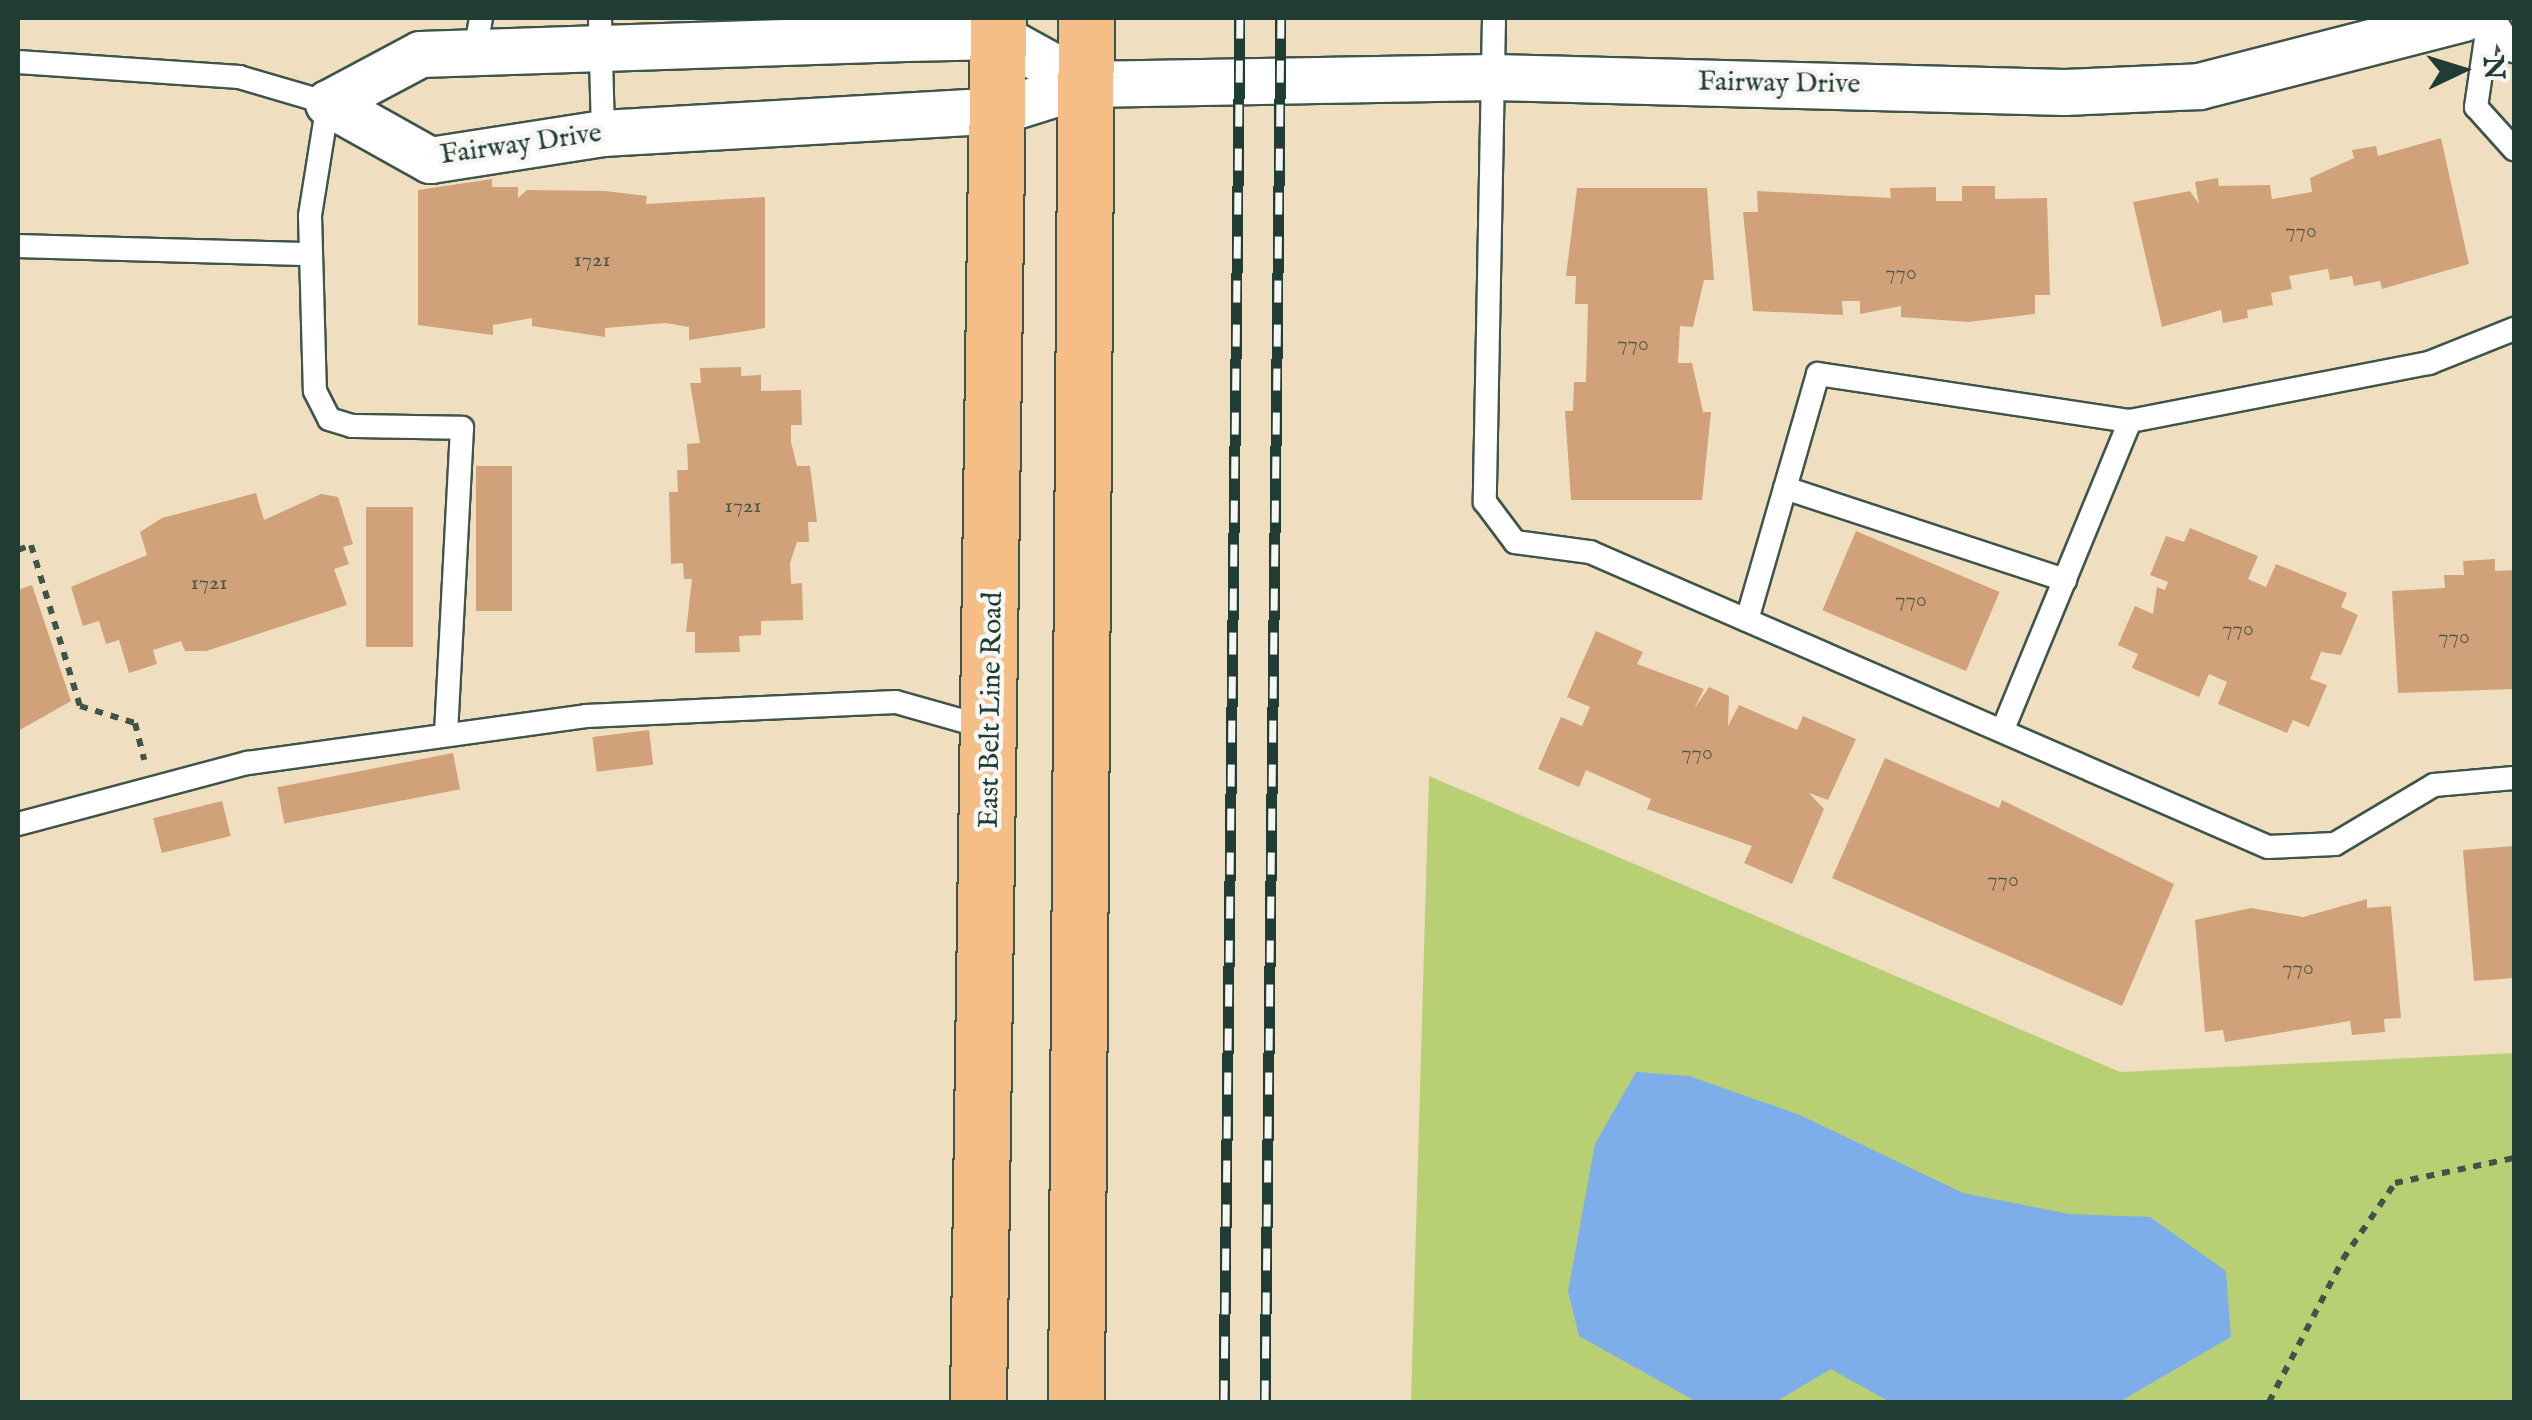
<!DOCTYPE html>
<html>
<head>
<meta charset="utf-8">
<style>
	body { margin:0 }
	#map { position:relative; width:2532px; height:1420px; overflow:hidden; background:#efdfc0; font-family:"IM FELL English",serif }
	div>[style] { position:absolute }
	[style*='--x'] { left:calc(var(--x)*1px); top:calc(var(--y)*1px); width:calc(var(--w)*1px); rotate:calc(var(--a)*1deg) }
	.green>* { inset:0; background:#b9cf73 }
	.water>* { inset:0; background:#7daee9 }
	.building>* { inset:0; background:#d1a279; transform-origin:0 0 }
	.path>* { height:6px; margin-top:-3px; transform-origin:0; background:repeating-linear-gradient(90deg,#3e5549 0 8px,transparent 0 16px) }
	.roads { filter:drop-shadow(2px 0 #3e5549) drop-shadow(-2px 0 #3e5549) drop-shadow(0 2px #3e5549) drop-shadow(0 -2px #3e5549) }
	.lane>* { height:22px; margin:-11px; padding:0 11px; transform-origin:11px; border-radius:11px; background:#fff }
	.street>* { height:45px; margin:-22.5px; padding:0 22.5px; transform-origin:22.5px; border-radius:22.5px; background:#fff }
	.primary>* { height:55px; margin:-27.5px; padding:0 27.5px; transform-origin:27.5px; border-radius:27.5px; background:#f6be87 }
	.rail>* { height:11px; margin-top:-5.5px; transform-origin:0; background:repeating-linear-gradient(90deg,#f6f6f2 0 22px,#1f3d34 0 44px); box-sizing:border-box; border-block:2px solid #1f3d34 }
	span { translate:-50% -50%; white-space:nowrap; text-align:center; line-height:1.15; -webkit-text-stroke:9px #f6f6f2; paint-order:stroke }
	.number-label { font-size:22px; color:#4c5645 }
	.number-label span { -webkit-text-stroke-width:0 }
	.street-label { font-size:28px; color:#1f3d34 }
	.frame { position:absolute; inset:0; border:20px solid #1f3d34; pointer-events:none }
	.north { position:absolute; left:2412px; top:20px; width:100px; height:100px; -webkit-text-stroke:8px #f6f6f2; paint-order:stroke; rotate:86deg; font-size:28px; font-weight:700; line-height:40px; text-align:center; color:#1f3d34 }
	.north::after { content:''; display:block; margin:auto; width:35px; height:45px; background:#1f3d34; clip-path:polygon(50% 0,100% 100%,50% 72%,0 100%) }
</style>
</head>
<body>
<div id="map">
	<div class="green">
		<i style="clip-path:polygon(1429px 776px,2120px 1072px,2514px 1053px,2514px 1402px,1411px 1402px)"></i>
	</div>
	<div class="water">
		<i style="clip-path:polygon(1636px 1072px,1689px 1076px,1800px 1115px,1963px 1193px,2069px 1214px,2150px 1217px,2226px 1271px,2231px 1337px,2119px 1402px,1890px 1402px,1831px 1369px,1777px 1401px,1697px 1402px,1579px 1336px,1568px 1291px,1595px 1144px)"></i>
	</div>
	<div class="building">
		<i style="clip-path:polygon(2441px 138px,2469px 264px,2382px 289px,2380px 281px,2354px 286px,2352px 276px,2330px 280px,2328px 269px,2289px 276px,2292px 289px,2271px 293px,2273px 305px,2247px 310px,2248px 318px,2223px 323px,2221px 310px,2162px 327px,2133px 202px,2190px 191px,2199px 204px,2195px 182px,2218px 178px,2219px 186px,2270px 185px,2272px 199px,2312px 192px,2310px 178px,2354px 158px,2352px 150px,2376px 146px,2378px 156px)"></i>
		<i style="clip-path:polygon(492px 179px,492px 187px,518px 187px,518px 198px,527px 190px,605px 191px,647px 196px,646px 204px,765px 197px,765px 328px,689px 340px,689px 327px,666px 323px,605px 328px,605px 337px,532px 326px,532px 318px,493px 325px,493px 335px,418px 325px,418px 190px)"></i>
		<i style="clip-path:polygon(1962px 186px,1995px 186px,1995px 199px,2047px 198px,2050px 295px,2035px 295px,2035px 314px,1968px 322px,1901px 317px,1901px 306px,1860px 314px,1860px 301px,1842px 301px,1843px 315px,1753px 311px,1743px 212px,1758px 212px,1757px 191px,1891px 198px,1890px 188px,1936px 187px,1936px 201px,1962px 201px)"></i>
		<i style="clip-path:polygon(1577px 188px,1707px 188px,1714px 280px,1704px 280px,1693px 327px,1680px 326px,1678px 363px,1692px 363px,1703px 412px,1711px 412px,1702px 500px,1571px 500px,1565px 411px,1573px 411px,1574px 382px,1586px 382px,1588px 304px,1575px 304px,1576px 276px,1566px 276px)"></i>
		<i style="clip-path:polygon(741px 367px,741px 376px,761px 375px,761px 391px,801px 390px,802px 425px,791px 425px,791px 442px,797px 466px,810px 466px,817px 522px,808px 522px,809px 542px,797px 542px,790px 563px,791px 584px,802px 583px,803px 620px,761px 621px,761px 635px,739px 636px,740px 652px,695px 653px,695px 632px,686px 632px,692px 579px,684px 579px,683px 563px,671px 564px,669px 492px,678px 492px,677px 470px,688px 470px,687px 444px,700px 443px,690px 383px,701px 383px,700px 368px)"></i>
		<i style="left:476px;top:466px;width:36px;height:145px"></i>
		<i style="clip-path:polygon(256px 493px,264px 520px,321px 494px,338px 497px,353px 544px,343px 547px,349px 564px,334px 569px,347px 605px,206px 651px,185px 651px,181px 641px,153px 650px,157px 664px,129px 673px,119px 640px,106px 644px,99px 621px,83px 626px,71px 587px,147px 555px,140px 532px,162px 518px)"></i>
		<i style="left:366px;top:507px;width:47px;height:140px"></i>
		<i style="clip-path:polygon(2190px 528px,2258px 556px,2248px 579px,2266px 587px,2276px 564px,2347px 593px,2341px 607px,2358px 615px,2341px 655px,2321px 652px,2310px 679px,2327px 685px,2309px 727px,2293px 720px,2287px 733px,2218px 704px,2227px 682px,2209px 674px,2199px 697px,2132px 668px,2138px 654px,2118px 645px,2135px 606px,2153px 614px,2157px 587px,2165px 590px,2168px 582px,2150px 575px,2166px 536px,2184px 542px)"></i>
		<i style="left:1856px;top:531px;width:156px;height:86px;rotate:23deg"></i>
		<i style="clip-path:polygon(2495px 559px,2495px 571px,2514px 570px,2514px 689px,2398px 693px,2392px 591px,2445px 588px,2444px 575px,2464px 575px,2463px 561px)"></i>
		<i style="clip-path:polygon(32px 585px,71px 701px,18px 731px,18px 590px)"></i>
		<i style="clip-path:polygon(1596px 631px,1643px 652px,1637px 664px,1704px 689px,1694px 709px,1709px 687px,1729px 696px,1728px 726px,1739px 705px,1797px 730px,1803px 716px,1856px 739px,1828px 800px,1809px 793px,1824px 809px,1792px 884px,1744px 863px,1752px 846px,1647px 809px,1651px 799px,1586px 770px,1579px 787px,1538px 769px,1561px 717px,1582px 726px,1590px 707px,1567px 697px)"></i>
		<i style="left:649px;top:730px;width:35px;height:57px;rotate:83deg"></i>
		<i style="left:453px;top:753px;width:37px;height:179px;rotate:79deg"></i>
		<i style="clip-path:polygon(1885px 758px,1999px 808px,2002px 800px,2174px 884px,2122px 1006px,1832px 878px)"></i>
		<i style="left:222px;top:801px;width:36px;height:71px;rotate:76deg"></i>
		<i style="clip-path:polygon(2514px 846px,2514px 978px,2474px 981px,2463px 850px)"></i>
		<i style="clip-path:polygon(2367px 899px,2367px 908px,2391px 906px,2401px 1018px,2384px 1019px,2385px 1032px,2352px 1035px,2350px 1021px,2225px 1042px,2223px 1030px,2205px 1032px,2195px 920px,2251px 908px,2303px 917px)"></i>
	</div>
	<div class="path">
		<i style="--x:18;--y:550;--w:14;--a:-21"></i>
		<i style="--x:31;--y:545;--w:168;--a:73.1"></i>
		<i style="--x:80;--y:706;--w:58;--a:17.2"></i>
		<i style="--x:135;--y:723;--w:38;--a:76"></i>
		<i style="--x:2269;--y:1402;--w:161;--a:-62.6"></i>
		<i style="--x:2343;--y:1259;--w:92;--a:-55.6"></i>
		<i style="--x:2395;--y:1183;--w:122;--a:-11.9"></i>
	</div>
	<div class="roads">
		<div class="lane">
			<i style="--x:600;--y:18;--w:115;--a:88.5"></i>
			<i style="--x:1494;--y:18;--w:484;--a:91.1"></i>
			<i style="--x:1485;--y:502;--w:50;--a:53.1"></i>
			<i style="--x:1515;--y:542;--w:76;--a:7.6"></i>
			<i style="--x:1590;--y:552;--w:739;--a:23.51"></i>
			<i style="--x:2268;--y:847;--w:67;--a:-2.6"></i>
			<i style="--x:2335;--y:844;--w:115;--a:-30.8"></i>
			<i style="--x:2434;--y:785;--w:80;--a:-5"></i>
			<i style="--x:2489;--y:18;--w:90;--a:98.3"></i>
			<i style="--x:2476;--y:107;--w:57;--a:47.9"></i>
			<i style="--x:2494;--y:18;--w:39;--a:59"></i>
			<i style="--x:475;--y:52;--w:35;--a:-80"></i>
			<i style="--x:18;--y:62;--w:222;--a:3.9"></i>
			<i style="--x:239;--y:77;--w:93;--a:16.3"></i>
			<i style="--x:328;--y:103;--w:114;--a:99.1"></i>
			<i style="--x:310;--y:216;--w:175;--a:88.4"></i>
			<i style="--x:315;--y:391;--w:31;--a:63"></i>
			<i style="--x:329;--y:419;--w:24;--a:17"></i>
			<i style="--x:352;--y:426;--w:110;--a:1"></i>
			<i style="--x:462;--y:428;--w:304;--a:93"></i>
			<i style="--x:18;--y:246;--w:292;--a:1.6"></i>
			<i style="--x:2130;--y:421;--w:305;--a:-11"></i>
			<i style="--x:2429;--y:363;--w:92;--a:-21.8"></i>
			<i style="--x:1785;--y:488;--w:295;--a:18.2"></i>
			<i style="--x:1747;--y:620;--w:256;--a:-73.9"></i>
			<i style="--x:1818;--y:374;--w:316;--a:8.6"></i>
			<i style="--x:2130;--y:421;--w:335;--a:112.4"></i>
			<i style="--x:18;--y:824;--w:238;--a:-14.9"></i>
			<i style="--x:248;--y:763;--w:341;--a:-7.9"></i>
			<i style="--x:586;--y:716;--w:310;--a:-2.6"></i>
			<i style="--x:896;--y:702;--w:96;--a:15.8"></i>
		</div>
		<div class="street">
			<i style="--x:328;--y:103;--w:117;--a:29.2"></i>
			<i style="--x:430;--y:160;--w:175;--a:-8.9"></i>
			<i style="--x:603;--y:133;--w:400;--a:-3.3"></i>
			<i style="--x:1002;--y:110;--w:87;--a:-17.4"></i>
			<i style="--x:1085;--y:84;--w:408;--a:-1"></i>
			<i style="--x:1493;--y:77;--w:571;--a:1.5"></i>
			<i style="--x:2064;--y:92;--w:135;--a:-2.5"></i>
			<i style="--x:2199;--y:86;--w:273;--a:-14.4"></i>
			<i style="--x:328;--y:103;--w:104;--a:-28"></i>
			<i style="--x:420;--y:54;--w:485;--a:-1.9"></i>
			<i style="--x:905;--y:38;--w:93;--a:-1.2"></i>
			<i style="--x:998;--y:36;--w:99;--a:28.9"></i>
		</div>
		<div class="primary">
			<i style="--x:978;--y:1402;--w:1384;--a:-89.17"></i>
			<i style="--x:1076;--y:1402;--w:1384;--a:-89.59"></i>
		</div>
	</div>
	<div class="rail">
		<i style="--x:1224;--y:1402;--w:1384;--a:-89.34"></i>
		<i style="--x:1265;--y:1402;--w:1384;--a:-89.34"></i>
	</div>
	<div class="number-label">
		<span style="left:2301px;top:232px">770</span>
		<span style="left:592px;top:261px">1721</span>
		<span style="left:1901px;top:274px">770</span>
		<span style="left:1633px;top:345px">770</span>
		<span style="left:743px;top:507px">1721</span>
		<span style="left:209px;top:584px">1721</span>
		<span style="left:1911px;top:601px">770</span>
		<span style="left:2238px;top:630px">770</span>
		<span style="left:2454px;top:638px">770</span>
		<span style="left:1697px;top:754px">770</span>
		<span style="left:2003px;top:881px">770</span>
		<span style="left:2298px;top:969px">770</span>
	</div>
	<div class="street-label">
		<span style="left:1779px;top:84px;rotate:1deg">Fairway Drive</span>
		<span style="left:521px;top:145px;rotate:-8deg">Fairway Drive</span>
		<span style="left:992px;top:710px;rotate:-89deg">East Belt Line Road</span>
	</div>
	<div class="frame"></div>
	<div class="north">N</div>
</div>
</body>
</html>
